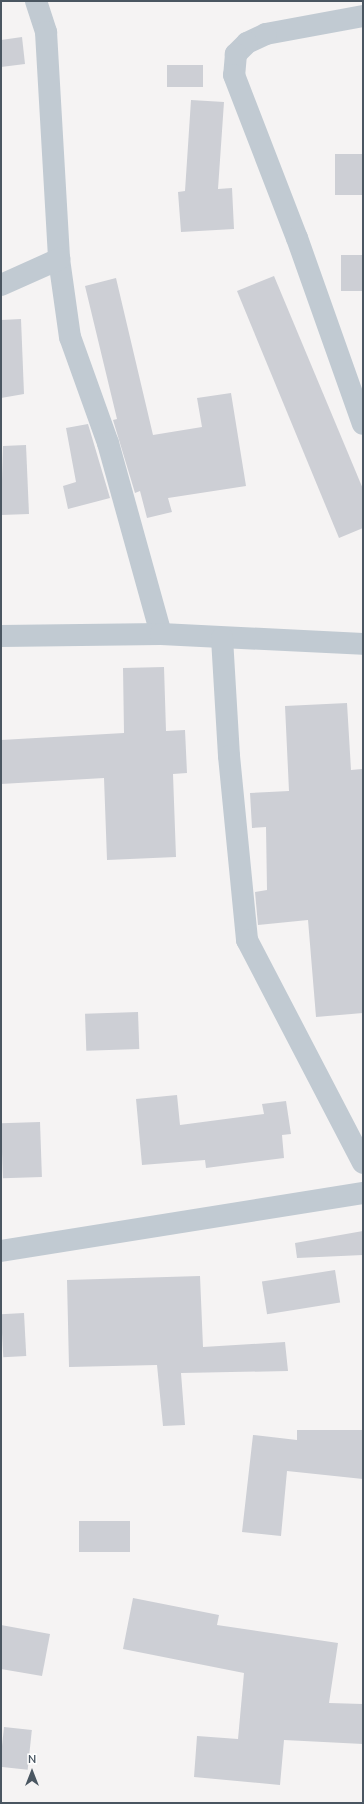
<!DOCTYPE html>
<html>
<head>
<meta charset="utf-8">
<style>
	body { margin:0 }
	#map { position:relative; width:364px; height:1804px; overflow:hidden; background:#f5f3f3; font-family:"Nunito Sans",sans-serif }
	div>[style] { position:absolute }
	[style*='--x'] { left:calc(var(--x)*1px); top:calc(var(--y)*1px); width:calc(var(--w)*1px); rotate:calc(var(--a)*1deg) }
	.building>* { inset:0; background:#cdcfd5; transform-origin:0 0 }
	.minor>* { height:22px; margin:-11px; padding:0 11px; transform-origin:11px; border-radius:11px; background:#c1cad2 }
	span { translate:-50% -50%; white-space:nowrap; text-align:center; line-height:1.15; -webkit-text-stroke:3px #fff; paint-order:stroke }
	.frame { position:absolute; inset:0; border:2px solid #4a5661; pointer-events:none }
	.north { position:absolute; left:12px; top:1752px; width:40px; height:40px; -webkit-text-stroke:3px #fff; paint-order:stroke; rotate:0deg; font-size:11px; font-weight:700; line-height:16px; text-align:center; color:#4a5661 }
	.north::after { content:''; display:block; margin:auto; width:14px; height:18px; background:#4a5661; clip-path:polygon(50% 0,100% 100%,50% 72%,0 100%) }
</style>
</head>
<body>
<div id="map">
	<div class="building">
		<i style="clip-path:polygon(22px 37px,25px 64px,1px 67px,1px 40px)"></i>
		<i style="left:167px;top:65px;width:36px;height:22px"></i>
		<i style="clip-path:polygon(191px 100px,224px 102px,218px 189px,232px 188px,234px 229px,181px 232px,178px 192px,185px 191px)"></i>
		<i style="left:363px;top:154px;width:41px;height:28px;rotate:90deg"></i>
		<i style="left:341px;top:255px;width:22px;height:36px"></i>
		<i style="clip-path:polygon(274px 276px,363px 489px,363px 528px,339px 538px,237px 291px)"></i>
		<i style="clip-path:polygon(116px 278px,153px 435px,202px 427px,197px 398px,231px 393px,246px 486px,168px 498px,172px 512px,147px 518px,140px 491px,135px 493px,113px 420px,117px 419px,85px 286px)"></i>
		<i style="clip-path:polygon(21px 319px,24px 394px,1px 398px,1px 320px)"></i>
		<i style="clip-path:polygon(88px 424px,110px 498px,68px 509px,63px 486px,76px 482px,66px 428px)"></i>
		<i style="clip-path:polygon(26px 445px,29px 514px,1px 515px,3px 446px)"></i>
		<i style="clip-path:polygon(164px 667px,166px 731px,185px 730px,187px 773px,173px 774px,176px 857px,107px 860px,104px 778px,1px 784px,1px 740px,124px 733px,123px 668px)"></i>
		<i style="clip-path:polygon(347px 703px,351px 770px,362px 769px,363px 1013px,316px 1017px,308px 920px,258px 925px,255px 892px,267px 890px,266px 827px,252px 828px,250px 793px,289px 791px,285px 706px)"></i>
		<i style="left:138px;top:1012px;width:37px;height:53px;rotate:88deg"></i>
		<i style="clip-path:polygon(177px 1095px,180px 1125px,264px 1114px,262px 1104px,286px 1101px,291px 1134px,282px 1135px,284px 1158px,206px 1168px,205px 1160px,142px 1165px,136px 1099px)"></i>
		<i style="left:40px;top:1122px;width:55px;height:39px;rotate:88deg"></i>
		<i style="clip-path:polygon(363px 1231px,363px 1255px,297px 1258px,295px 1243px)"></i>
		<i style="left:335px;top:1270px;width:33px;height:74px;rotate:81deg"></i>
		<i style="clip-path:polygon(200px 1276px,203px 1347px,285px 1342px,288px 1371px,181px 1373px,185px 1425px,163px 1426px,157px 1365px,69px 1367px,67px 1280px)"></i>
		<i style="left:24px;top:1313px;width:43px;height:23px;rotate:87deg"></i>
		<i style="clip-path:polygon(297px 1430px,363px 1430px,363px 1479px,287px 1471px,281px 1536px,242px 1532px,253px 1435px,297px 1440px)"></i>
		<i style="left:79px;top:1521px;width:51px;height:31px"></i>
		<i style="clip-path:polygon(133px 1598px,219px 1615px,217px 1625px,338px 1643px,329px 1703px,363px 1704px,363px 1744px,284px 1740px,280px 1785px,194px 1777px,197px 1736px,238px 1739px,244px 1673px,123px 1649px)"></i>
		<i style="clip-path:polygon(1px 1625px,50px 1634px,42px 1676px,1px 1669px)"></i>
		<i style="left:4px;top:1727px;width:28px;height:40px;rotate:6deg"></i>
	</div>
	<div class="minor">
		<i style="--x:36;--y:1;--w:33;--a:72"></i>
		<i style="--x:46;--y:32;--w:227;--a:86.7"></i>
		<i style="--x:59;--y:259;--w:79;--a:82"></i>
		<i style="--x:70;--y:337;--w:113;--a:70.3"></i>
		<i style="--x:108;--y:443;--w:198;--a:74.5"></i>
		<i style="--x:363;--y:16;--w:99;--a:169.5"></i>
		<i style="--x:266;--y:34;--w:21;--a:155"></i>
		<i style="--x:247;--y:43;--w:16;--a:135"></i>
		<i style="--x:236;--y:54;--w:21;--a:95"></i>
		<i style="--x:234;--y:75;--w:175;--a:68.9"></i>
		<i style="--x:297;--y:238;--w:197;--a:70.5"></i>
		<i style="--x:1;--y:285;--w:64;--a:-24.1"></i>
		<i style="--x:1;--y:636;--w:160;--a:-0.7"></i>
		<i style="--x:161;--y:634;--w:202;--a:2.8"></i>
		<i style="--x:222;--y:638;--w:118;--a:86.6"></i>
		<i style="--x:229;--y:756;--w:185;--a:84.4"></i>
		<i style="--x:247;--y:940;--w:251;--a:62.5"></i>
		<i style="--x:1;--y:1251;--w:367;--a:-9.1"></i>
	</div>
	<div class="frame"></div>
	<div class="north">N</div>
</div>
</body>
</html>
